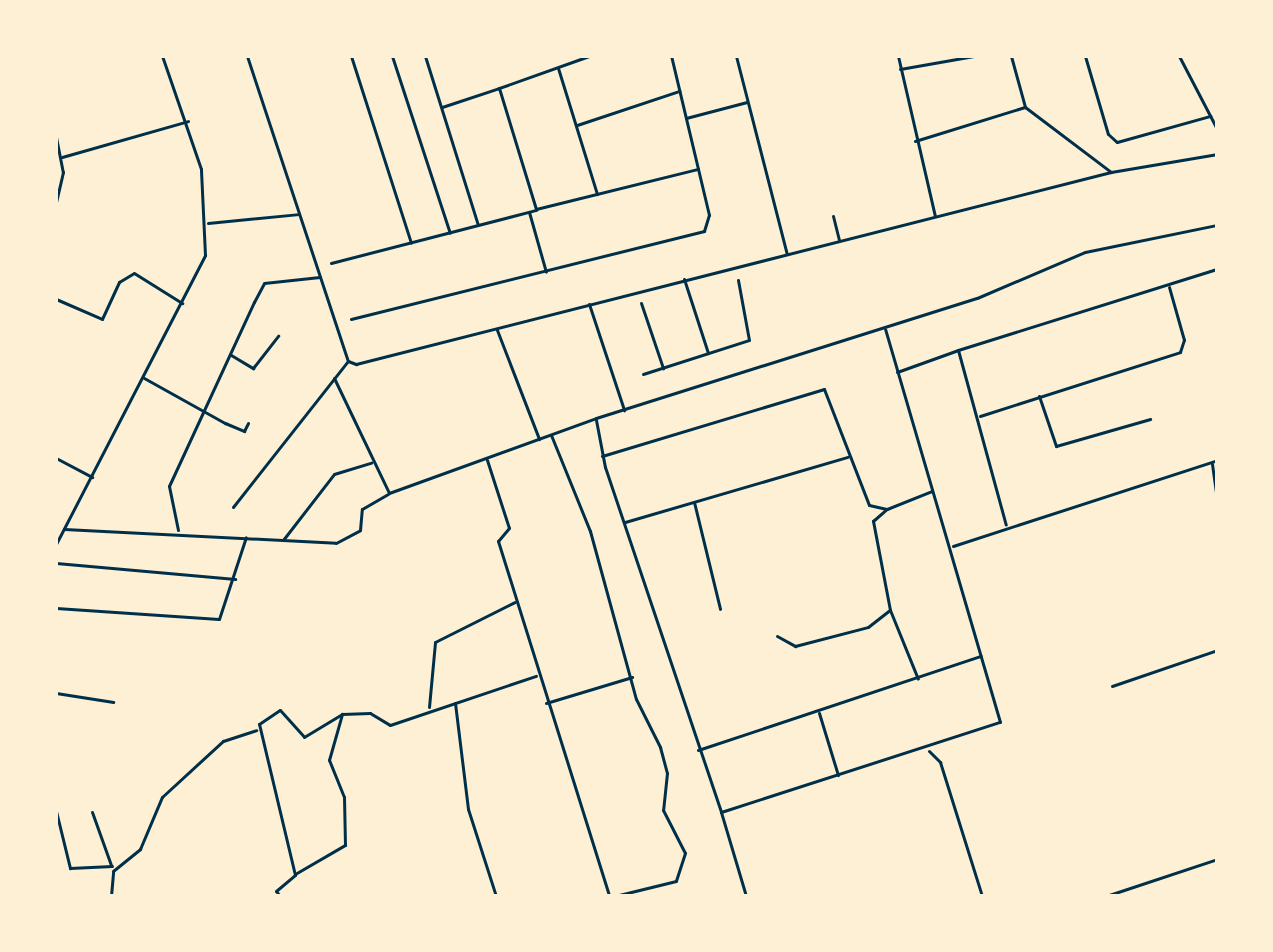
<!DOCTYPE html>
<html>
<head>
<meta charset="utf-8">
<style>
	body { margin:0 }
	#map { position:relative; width:1273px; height:952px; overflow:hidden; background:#fdf0d5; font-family:Signika,sans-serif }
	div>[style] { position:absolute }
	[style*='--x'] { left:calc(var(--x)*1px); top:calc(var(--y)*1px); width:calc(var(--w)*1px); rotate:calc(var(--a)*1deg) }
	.minor>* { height:3px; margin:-1.5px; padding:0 1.5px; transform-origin:1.5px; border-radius:1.5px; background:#003049 }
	span { translate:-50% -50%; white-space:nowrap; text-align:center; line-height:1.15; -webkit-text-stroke:8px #fdf0d5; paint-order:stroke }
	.frame { position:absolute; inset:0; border:58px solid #fdf0d5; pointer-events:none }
</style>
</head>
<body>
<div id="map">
	<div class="minor">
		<i style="--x:247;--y:56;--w:321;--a:71.7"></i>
		<i style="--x:348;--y:361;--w:9;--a:21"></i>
		<i style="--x:356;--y:364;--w:779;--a:-14.27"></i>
		<i style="--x:1111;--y:172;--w:108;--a:-9.6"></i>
		<i style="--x:351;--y:56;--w:196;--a:72.2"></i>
		<i style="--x:392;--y:56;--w:186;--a:71.9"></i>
		<i style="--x:425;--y:56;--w:177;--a:72.6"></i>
		<i style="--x:589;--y:56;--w:96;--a:160.4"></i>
		<i style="--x:499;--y:88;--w:127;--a:73"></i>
		<i style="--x:536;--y:209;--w:167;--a:-13.9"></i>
		<i style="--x:736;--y:56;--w:204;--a:75.6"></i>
		<i style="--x:898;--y:56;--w:164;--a:77"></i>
		<i style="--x:1011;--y:56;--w:53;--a:74.6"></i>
		<i style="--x:1085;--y:56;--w:81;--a:73.6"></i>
		<i style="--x:1108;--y:134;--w:12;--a:42"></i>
		<i style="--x:1117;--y:142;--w:97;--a:-15.6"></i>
		<i style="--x:1179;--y:56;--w:82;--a:62.5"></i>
		<i style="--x:558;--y:68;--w:132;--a:72.8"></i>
		<i style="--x:900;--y:69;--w:75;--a:-10"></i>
		<i style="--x:442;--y:107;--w:60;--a:-18.4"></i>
		<i style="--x:686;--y:118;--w:63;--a:-14.7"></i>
		<i style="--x:577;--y:125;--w:108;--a:-18.4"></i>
		<i style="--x:56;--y:137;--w:36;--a:79"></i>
		<i style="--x:63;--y:172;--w:31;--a:103"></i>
		<i style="--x:915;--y:141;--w:115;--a:-17.2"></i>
		<i style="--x:1025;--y:107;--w:108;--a:37.1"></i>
		<i style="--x:62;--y:157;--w:131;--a:-15.9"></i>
		<i style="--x:529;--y:212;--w:62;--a:74.2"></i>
		<i style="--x:833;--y:216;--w:25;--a:76"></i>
		<i style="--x:208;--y:223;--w:91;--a:-5.6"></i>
		<i style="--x:331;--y:263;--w:212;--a:-14.5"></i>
		<i style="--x:684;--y:279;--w:78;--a:72"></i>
		<i style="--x:56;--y:299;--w:50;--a:23.5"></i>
		<i style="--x:102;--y:319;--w:41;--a:-65.3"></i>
		<i style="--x:119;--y:282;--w:17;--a:-31"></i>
		<i style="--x:134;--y:273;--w:57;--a:32"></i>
		<i style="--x:641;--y:303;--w:69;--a:71.3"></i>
		<i style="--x:589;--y:304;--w:112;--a:71.7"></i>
		<i style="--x:351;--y:319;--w:364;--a:-14"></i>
		<i style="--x:704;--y:231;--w:17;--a:-73"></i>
		<i style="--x:709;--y:215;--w:163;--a:-103.4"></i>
		<i style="--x:497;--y:330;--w:117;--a:68.9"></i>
		<i style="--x:958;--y:350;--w:271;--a:-17.4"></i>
		<i style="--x:231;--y:355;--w:26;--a:31"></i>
		<i style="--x:253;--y:368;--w:41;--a:-52"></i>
		<i style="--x:897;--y:372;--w:65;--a:-19.8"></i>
		<i style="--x:958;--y:350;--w:181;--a:74.7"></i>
		<i style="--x:643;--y:374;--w:111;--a:-17.8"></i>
		<i style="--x:749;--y:340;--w:61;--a:-100.4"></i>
		<i style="--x:144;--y:378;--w:93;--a:29.1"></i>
		<i style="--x:225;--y:423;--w:21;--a:23"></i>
		<i style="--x:244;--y:431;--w:9;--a:-63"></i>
		<i style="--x:334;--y:378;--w:127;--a:64.4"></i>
		<i style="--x:389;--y:493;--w:220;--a:-19.9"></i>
		<i style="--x:596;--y:418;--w:399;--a:-17.5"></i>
		<i style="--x:977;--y:298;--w:117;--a:-23.1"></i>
		<i style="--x:1085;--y:252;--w:135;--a:-11.6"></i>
		<i style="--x:1039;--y:396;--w:53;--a:71.2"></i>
		<i style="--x:1056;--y:446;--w:98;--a:-16"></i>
		<i style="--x:980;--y:416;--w:210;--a:-17.7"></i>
		<i style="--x:1180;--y:352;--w:13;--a:-72"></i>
		<i style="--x:1184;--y:340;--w:55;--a:-105.8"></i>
		<i style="--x:596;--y:420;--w:48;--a:79.2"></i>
		<i style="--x:605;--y:467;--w:364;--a:71.4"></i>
		<i style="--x:551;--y:435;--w:104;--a:67.9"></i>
		<i style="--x:590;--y:531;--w:174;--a:74.7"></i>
		<i style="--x:636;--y:699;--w:54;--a:63.4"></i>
		<i style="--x:660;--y:747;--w:27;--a:75"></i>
		<i style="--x:667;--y:773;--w:37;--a:96"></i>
		<i style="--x:663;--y:810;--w:48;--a:62.9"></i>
		<i style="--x:685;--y:853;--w:29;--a:108"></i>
		<i style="--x:676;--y:881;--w:63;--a:166.2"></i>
		<i style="--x:602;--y:456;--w:232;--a:-16.8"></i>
		<i style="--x:824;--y:389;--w:124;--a:68.8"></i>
		<i style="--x:869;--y:505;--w:18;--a:13"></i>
		<i style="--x:887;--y:509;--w:48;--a:-21.8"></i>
		<i style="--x:56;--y:458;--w:41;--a:27.8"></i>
		<i style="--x:487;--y:460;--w:71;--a:72.1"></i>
		<i style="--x:509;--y:528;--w:17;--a:130"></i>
		<i style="--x:498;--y:541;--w:372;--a:72.6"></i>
		<i style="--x:1212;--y:464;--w:37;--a:82"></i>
		<i style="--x:694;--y:502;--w:110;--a:76.3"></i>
		<i style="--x:233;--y:507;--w:186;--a:-51.8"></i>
		<i style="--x:625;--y:522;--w:232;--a:-16.3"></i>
		<i style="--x:64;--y:529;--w:272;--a:2.9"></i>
		<i style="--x:336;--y:543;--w:27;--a:-28"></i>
		<i style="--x:360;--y:530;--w:21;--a:-85"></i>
		<i style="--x:362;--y:509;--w:30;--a:-30"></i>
		<i style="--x:178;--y:530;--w:45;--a:-101.6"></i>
		<i style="--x:169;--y:486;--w:203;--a:-65.2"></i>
		<i style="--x:254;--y:302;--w:21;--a:-62"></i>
		<i style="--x:264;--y:283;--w:56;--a:-6.1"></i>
		<i style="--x:283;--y:540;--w:83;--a:-52.3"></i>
		<i style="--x:334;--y:474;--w:39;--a:-17"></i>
		<i style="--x:56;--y:544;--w:325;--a:-62.7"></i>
		<i style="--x:205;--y:255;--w:86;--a:-92.7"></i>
		<i style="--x:201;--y:169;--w:120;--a:-109"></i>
		<i style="--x:953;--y:546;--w:278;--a:-18"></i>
		<i style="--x:56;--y:563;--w:180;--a:5.1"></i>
		<i style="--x:56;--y:608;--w:163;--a:3.9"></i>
		<i style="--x:219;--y:619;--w:86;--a:-71.8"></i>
		<i style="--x:890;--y:610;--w:74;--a:67.9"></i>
		<i style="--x:777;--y:636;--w:21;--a:29"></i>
		<i style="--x:795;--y:646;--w:75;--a:-14.6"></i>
		<i style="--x:868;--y:627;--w:28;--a:-38"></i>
		<i style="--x:890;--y:610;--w:91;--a:-100.8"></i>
		<i style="--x:873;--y:521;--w:18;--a:-41"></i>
		<i style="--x:1112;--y:686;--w:111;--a:-18.9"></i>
		<i style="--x:56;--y:693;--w:58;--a:9"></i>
		<i style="--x:455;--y:703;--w:107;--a:83"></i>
		<i style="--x:468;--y:809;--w:91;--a:72.2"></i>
		<i style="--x:546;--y:703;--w:90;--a:-16.8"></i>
		<i style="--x:429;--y:707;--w:65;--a:-84.7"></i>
		<i style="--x:435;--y:642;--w:89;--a:-26.6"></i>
		<i style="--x:819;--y:713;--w:65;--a:73"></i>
		<i style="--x:698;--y:750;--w:298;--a:-18.4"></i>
		<i style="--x:929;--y:751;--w:16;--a:45"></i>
		<i style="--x:940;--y:762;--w:140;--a:72.6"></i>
		<i style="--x:56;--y:811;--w:59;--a:76.2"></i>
		<i style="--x:70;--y:868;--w:42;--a:-2.7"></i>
		<i style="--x:92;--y:812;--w:56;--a:70.3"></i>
		<i style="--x:113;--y:871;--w:35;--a:-39"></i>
		<i style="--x:140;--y:849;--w:56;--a:-67.1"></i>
		<i style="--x:162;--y:797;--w:83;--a:-42.6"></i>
		<i style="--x:223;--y:741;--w:35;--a:-18"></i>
		<i style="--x:295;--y:874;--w:58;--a:-30.1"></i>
		<i style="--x:345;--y:845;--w:48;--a:-91.2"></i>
		<i style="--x:344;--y:797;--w:40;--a:-112"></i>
		<i style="--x:329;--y:760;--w:48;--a:-74.2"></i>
		<i style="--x:111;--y:896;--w:24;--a:-85"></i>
		<i style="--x:280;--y:896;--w:6;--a:-129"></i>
		<i style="--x:276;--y:891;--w:25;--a:-40"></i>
		<i style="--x:295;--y:875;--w:155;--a:-103.4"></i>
		<i style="--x:259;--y:724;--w:25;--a:-34"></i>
		<i style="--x:280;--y:710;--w:36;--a:48"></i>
		<i style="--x:304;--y:737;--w:44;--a:-31.2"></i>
		<i style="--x:342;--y:714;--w:28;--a:-2"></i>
		<i style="--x:370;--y:713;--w:23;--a:31"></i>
		<i style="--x:390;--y:725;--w:154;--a:-18.6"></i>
		<i style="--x:746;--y:896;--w:88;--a:-106.6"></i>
		<i style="--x:721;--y:812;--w:293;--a:-17.9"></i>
		<i style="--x:1000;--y:722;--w:409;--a:-106.3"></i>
		<i style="--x:1106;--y:896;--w:117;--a:-18.4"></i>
	</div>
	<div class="frame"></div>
</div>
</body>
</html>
